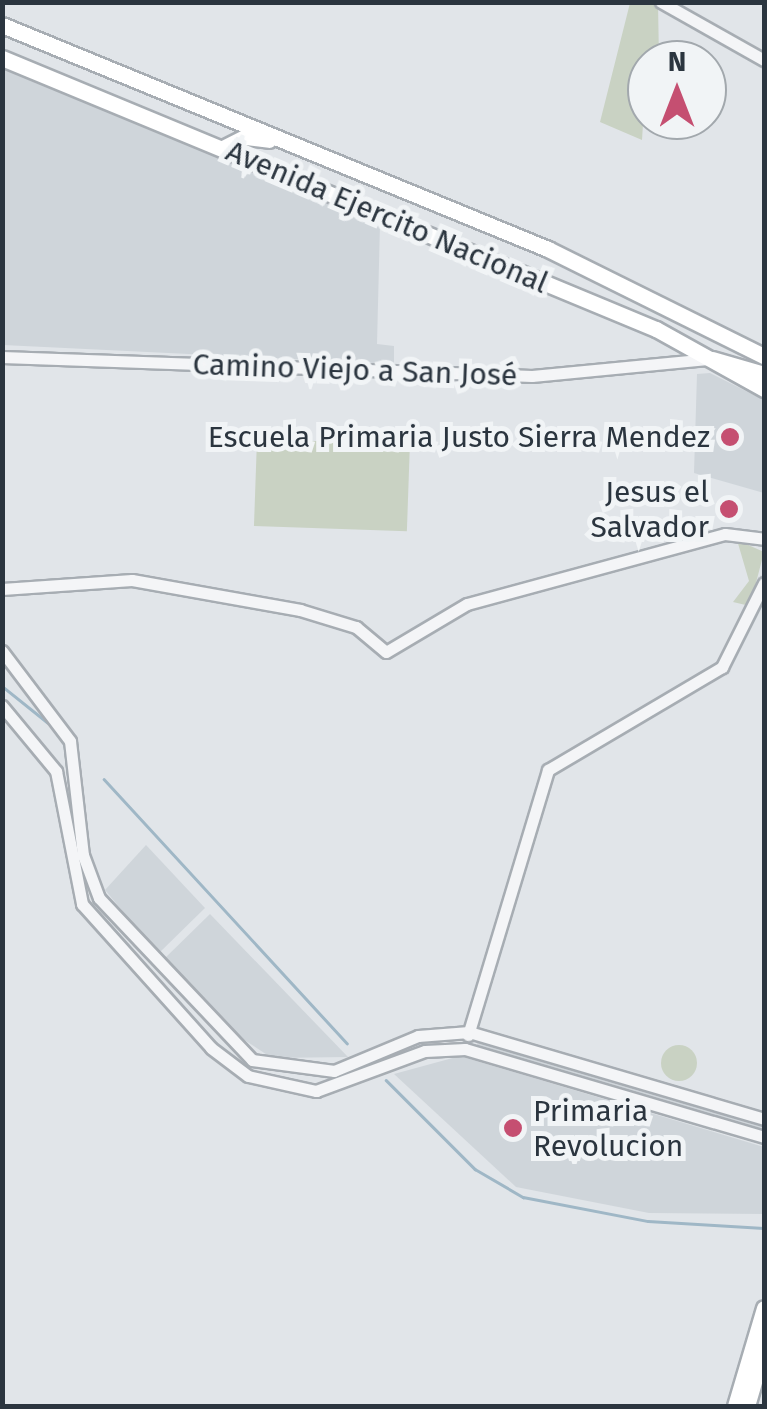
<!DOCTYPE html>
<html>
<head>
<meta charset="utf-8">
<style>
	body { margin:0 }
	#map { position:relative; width:767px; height:1409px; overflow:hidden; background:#e1e5e9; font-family:"Fira Sans",sans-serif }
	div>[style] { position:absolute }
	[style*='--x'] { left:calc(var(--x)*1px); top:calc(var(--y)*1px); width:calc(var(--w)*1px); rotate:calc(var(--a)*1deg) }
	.built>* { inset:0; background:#cfd5da; transform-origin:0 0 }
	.green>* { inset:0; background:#c9d2c3; transform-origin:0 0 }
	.round { border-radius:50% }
	.stream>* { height:2.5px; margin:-1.25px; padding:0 1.25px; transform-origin:1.25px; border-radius:1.25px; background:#9fb7c6 }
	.roads { filter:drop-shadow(2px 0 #a7adb3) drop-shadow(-2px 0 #a7adb3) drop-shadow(0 2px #a7adb3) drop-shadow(0 -2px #a7adb3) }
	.minor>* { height:11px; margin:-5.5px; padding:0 5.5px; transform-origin:5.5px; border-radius:5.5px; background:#f4f5f7 }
	.major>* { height:15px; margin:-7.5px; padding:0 7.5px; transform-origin:7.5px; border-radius:7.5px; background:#fff }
	.dots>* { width:28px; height:28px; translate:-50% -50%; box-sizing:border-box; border:5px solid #f1f4f6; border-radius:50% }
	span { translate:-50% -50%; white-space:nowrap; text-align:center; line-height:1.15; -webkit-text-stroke:10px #f1f4f6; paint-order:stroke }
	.street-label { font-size:30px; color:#2b353f }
	.poi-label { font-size:30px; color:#2b353f }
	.right { translate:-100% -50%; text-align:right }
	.left { translate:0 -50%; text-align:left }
	.frame { position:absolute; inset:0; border:5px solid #2b353f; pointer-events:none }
	.north { position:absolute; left:627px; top:40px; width:100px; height:100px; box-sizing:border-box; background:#f1f4f6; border:2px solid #a2a8ad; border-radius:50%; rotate:0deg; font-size:28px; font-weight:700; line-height:40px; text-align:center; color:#2b353f }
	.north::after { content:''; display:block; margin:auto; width:35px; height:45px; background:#c54f71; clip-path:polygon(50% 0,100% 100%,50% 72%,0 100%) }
</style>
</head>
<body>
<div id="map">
	<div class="built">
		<i style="clip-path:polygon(3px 69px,380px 224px,377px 344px,394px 346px,394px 364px,3px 345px)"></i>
		<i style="clip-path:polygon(710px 373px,764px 400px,764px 493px,694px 473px,697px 374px)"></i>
		<i style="clip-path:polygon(146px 845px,205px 908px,158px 954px,105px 890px)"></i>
		<i style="clip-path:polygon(210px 914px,348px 1057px,272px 1058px,232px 1032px,164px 959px)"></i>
		<i style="left:479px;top:1038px;width:298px;height:9px;rotate:17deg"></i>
		<i style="clip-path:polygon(460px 1056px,764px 1147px,764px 1214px,649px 1213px,516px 1187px,394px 1074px)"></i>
	</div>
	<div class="green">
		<i style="clip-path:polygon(630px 3px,658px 3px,659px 60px,647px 60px,642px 140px,600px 122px)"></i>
		<i style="left:257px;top:439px;width:153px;height:87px;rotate:2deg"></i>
		<i style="clip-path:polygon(737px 540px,764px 552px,750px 606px,733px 602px,749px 581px)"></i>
		<i class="round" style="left:661px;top:1045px;width:36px;height:36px"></i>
	</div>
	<div class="stream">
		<i style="--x:2;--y:686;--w:58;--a:38.7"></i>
		<i style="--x:104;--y:779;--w:359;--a:47.4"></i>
		<i style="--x:386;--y:1080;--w:126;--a:45"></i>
		<i style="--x:475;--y:1169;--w:56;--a:30.3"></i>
		<i style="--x:523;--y:1197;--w:127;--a:10.9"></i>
		<i style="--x:648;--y:1221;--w:116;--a:3.5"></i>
	</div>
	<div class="roads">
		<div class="minor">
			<i style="--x:661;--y:2;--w:118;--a:29.4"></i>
			<i style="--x:2;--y:357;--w:530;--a:2.05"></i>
			<i style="--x:532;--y:376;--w:176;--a:-5.5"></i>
			<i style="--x:2;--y:589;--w:130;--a:-4"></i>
			<i style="--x:132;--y:580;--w:171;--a:10.1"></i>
			<i style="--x:300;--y:610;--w:59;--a:16.9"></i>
			<i style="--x:356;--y:627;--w:39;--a:40"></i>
			<i style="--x:386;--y:652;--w:94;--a:-30.7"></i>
			<i style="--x:467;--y:604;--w:267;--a:-15.2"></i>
			<i style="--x:725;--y:534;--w:39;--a:7"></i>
			<i style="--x:2;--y:651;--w:113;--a:52.9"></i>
			<i style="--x:70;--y:741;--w:115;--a:83.5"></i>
			<i style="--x:83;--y:855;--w:46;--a:69.6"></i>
			<i style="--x:99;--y:898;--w:223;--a:46.6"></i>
			<i style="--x:252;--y:1060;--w:83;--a:7.6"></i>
			<i style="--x:334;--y:1071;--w:91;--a:-22.6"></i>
			<i style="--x:418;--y:1036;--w:51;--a:-4.5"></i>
			<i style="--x:469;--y:1032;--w:308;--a:16.4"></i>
			<i style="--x:2;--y:706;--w:85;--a:50.3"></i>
			<i style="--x:56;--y:771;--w:136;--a:78.9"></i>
			<i style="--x:82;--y:904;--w:193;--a:48.1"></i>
			<i style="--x:211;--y:1048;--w:46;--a:37.1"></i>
			<i style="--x:248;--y:1076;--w:70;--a:12.4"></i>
			<i style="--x:316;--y:1091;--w:116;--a:-20.2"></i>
			<i style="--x:425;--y:1051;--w:40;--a:-2.9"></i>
			<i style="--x:465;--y:1049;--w:312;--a:16.4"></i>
			<i style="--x:468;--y:1035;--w:277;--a:-73.2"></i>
			<i style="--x:548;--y:770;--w:202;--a:-30.6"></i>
			<i style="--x:722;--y:667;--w:94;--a:-63.4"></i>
		</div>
		<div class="major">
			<i style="--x:2;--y:25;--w:590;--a:22.31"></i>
			<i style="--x:548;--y:249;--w:241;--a:26.4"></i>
			<i style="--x:2;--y:58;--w:708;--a:22.51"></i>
			<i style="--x:656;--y:329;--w:124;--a:29.1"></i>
			<i style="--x:223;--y:148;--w:25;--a:-27"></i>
			<i style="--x:245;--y:137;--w:24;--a:7"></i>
			<i style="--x:712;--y:359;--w:54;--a:16.1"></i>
			<i style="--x:735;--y:1406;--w:102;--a:-73.5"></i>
			<i style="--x:747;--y:1406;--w:60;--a:-73.7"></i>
		</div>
	</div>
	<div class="dots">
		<i style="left:730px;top:437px;background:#c54f71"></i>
		<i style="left:729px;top:509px;background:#c54f71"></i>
		<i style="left:513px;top:1128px;background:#c54f71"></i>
	</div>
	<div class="street-label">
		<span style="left:387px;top:217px;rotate:23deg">Avenida Ejercito Nacional</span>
		<span style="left:355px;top:370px;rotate:2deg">Camino Viejo a San José</span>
	</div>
	<div class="poi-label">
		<span class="right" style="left:710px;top:437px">Escuela Primaria Justo Sierra Mendez</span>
		<span class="right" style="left:709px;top:509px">Jesus el<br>Salvador</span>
		<span class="left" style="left:533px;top:1128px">Primaria<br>Revolucion</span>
	</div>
	<div class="frame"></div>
	<div class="north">N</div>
</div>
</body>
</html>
